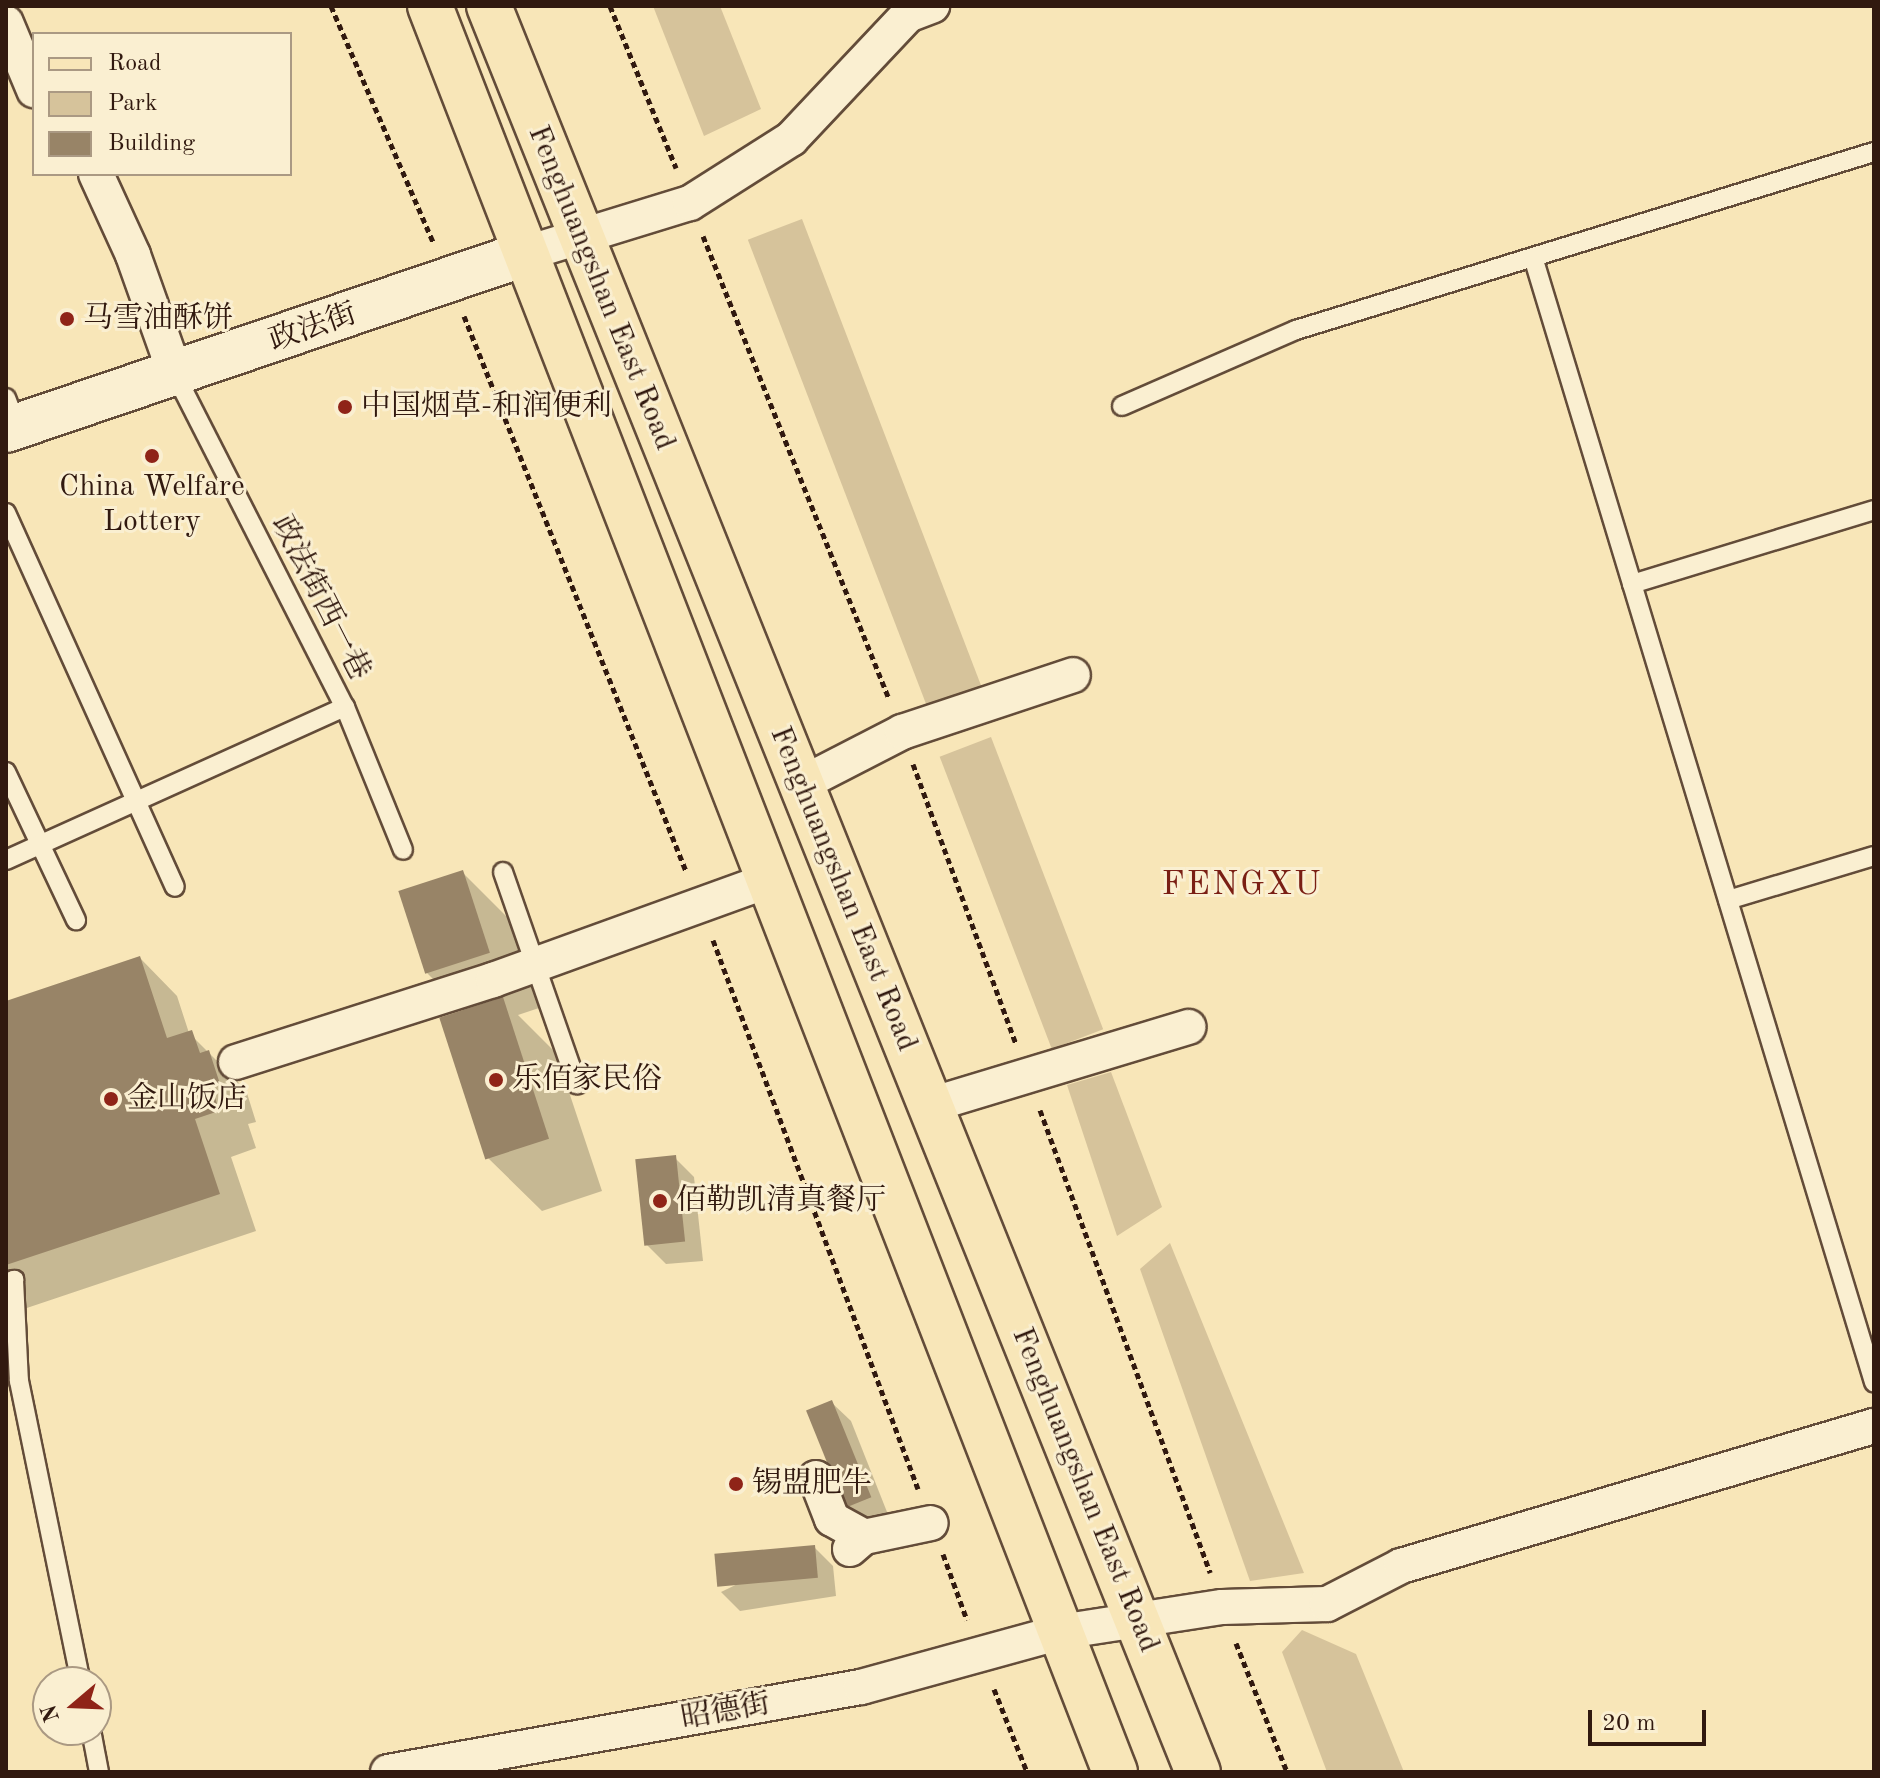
<!DOCTYPE html>
<html>
<head>
<meta charset="utf-8">
<style>
	body { margin:0 }
	#map { position:relative; width:1880px; height:1778px; overflow:hidden; background:#f8e6b8; font-family:"Old Standard TT","Noto Serif SC",serif }
	div>[style] { position:absolute }
	[style*='--x'] { left:calc(var(--x)*1px); top:calc(var(--y)*1px); width:calc(var(--w)*1px); rotate:calc(var(--a)*1deg) }
	.green>* { inset:0; background:#d6c39b; transform-origin:0 0 }
	.shadow>* { inset:0; background:#0003 }
	.building>* { inset:0; background:#988467; transform-origin:0 0 }
	.path>* { height:5px; margin-top:-2.5px; transform-origin:0; background:repeating-linear-gradient(90deg,#31190f 0 6px,transparent 0 10px) }
	.roads { filter:drop-shadow(2px 0 #634c39) drop-shadow(-2px 0 #634c39) drop-shadow(0 2px #634c39) drop-shadow(0 -2px #634c39) }
	.lane>* { height:18px; margin:-9px; padding:0 9px; transform-origin:9px; border-radius:9px; background:#faefd1 }
	.street>* { height:34px; margin:-17px; padding:0 17px; transform-origin:17px; border-radius:17px; background:#faefd1 }
	.secondary>* { height:44px; margin:-22px; padding:0 22px; transform-origin:22px; border-radius:22px; background:#faefd1 }
	.primary>* { height:44px; margin:-22px; padding:0 22px; transform-origin:22px; border-radius:22px; background:#f8e6b8 }
	.dots>* { width:22px; height:22px; translate:-50% -50%; box-sizing:border-box; border:4px solid #faefd1; border-radius:50% }
	span { translate:-50% -50%; white-space:nowrap; text-align:center; line-height:1.15; -webkit-text-stroke:6px #faefd1; paint-order:stroke }
	.street-label { font-size:30px; color:#31190f }
	.poi-label { font-size:30px; color:#31190f }
	.left { translate:0 -50%; text-align:left }
	.quarter-label { font-size:34px; color:#7a1f14; letter-spacing:2px }
	.frame { position:absolute; inset:0; border:8px solid #31190f; pointer-events:none }
	.legend { position:absolute; left:32px; top:32px; width:260px; height:144px; box-sizing:border-box; background:#faefd1; border:2px solid #aa9983; margin:0; padding:10px 14px; list-style:none; font-size:24px; color:#31190f }
	.legend li { display:flex; align-items:center; gap:16px; height:40px }
	.legend b { width:40px; border:2px solid #aa9983 }
	.north { position:absolute; left:32px; top:1666px; width:80px; height:80px; box-sizing:border-box; background:#faefd1; border:2px solid #aa9983; border-radius:50%; rotate:251deg; font-size:22px; font-weight:700; line-height:32px; text-align:center; color:#31190f }
	.north::after { content:''; display:block; margin:auto; width:28px; height:36px; background:#8f2418; clip-path:polygon(50% 0,100% 100%,50% 72%,0 100%) }
	.scale { position:absolute; left:1588px; top:1710px; width:118px; height:36px; box-sizing:border-box; border:4px solid #31190f; border-top:0; padding-left:10px; font-size:24px; line-height:28px; white-space:nowrap; color:#31190f; -webkit-text-stroke:6px #faefd1; paint-order:stroke }
</style>
</head>
<body>
<div id="map">
	<div class="green">
		<i style="clip-path:polygon(653px 6px,720px 6px,761px 109px,704px 136px)"></i>
		<i style="left:802px;top:219px;width:504px;height:58px;rotate:69deg"></i>
		<i style="left:991px;top:737px;width:313px;height:55px;rotate:69deg"></i>
		<i style="clip-path:polygon(1111px 1072px,1162px 1207px,1117px 1236px,1067px 1085px)"></i>
		<i style="clip-path:polygon(1170px 1243px,1304px 1573px,1250px 1581px,1140px 1269px)"></i>
		<i style="clip-path:polygon(1302px 1630px,1356px 1654px,1404px 1772px,1327px 1772px,1282px 1652px)"></i>
	</div>
	<div class="shadow">
		<i style="clip-path:polygon(462px 872px,516px 926px,542px 1007px,518px 1015px,556px 1053px,602px 1191px,542px 1211px,488px 1158px,466px 1012px,427px 973px)"></i>
		<i style="clip-path:polygon(140px 958px,177px 996px,189px 1033px,246px 1090px,256px 1122px,248px 1124px,256px 1148px,231px 1157px,256px 1231px,6px 1315px,6px 1003px)"></i>
		<i style="clip-path:polygon(675px 1158px,694px 1177px,703px 1261px,666px 1264px,647px 1245px)"></i>
		<i style="clip-path:polygon(831px 1402px,851px 1421px,889px 1517px,864px 1528px,845px 1509px)"></i>
		<i style="clip-path:polygon(814px 1547px,833px 1566px,836px 1596px,740px 1611px,721px 1592px)"></i>
	</div>
	<div class="building">
		<i style="left:463px;top:870px;width:87px;height:68px;rotate:72deg"></i>
		<i style="clip-path:polygon(140px 956px,167px 1038px,192px 1030px,200px 1053px,209px 1050px,220px 1084px,212px 1087px,219px 1111px,195px 1119px,220px 1194px,6px 1265px,6px 1001px)"></i>
		<i style="left:503px;top:997px;width:149px;height:67px;rotate:72deg"></i>
		<i style="left:676px;top:1155px;width:87px;height:41px;rotate:84deg"></i>
		<i style="left:832px;top:1400px;width:105px;height:28px;rotate:68deg"></i>
		<i style="left:815px;top:1545px;width:33px;height:101px;rotate:85deg"></i>
	</div>
	<div class="path">
		<i style="--x:331;--y:6;--w:259;--a:66.6"></i>
		<i style="--x:610;--y:6;--w:175;--a:67.8"></i>
		<i style="--x:703;--y:236;--w:498;--a:68.1"></i>
		<i style="--x:464;--y:316;--w:598;--a:68.2"></i>
		<i style="--x:913;--y:764;--w:298;--a:69.8"></i>
		<i style="--x:713;--y:940;--w:586;--a:69.52"></i>
		<i style="--x:1040;--y:1110;--w:493;--a:69.8"></i>
		<i style="--x:943;--y:1554;--w:70;--a:70"></i>
		<i style="--x:1236;--y:1643;--w:139;--a:68.4"></i>
		<i style="--x:994;--y:1689;--w:89;--a:68.3"></i>
	</div>
	<div class="roads">
		<div class="lane">
			<i style="--x:1533;--y:257;--w:1176;--a:73.14"></i>
			<i style="--x:176;--y:376;--w:372;--a:63"></i>
			<i style="--x:345;--y:707;--w:154;--a:67.9"></i>
			<i style="--x:6;--y:398;--w:30;--a:69"></i>
			<i style="--x:1122;--y:406;--w:190;--a:-23.6"></i>
			<i style="--x:1296;--y:330;--w:605;--a:-17.12"></i>
			<i style="--x:6;--y:513;--w:410;--a:65.7"></i>
			<i style="--x:1632;--y:584;--w:253;--a:-17"></i>
			<i style="--x:6;--y:772;--w:164;--a:64.7"></i>
			<i style="--x:6;--y:860;--w:372;--a:-24.3"></i>
			<i style="--x:503;--y:872;--w:225;--a:70.8"></i>
			<i style="--x:1728;--y:900;--w:152;--a:-16.8"></i>
			<i style="--x:6;--y:1283;--w:9;--a:-21"></i>
			<i style="--x:14;--y:1280;--w:101;--a:87.2"></i>
			<i style="--x:19;--y:1381;--w:307;--a:78.4"></i>
			<i style="--x:91;--y:1730;--w:43;--a:79.2"></i>
		</div>
		<div class="street">
			<i style="--x:6;--y:23;--w:73;--a:67.3"></i>
			<i style="--x:96;--y:174;--w:89;--a:65.4"></i>
			<i style="--x:133;--y:255;--w:128;--a:70.4"></i>
			<i style="--x:527;--y:253;--w:170;--a:-17.1"></i>
			<i style="--x:690;--y:203;--w:120;--a:-32.4"></i>
			<i style="--x:791;--y:139;--w:170;--a:-46.7"></i>
			<i style="--x:908;--y:15;--w:26;--a:-21"></i>
			<i style="--x:801;--y:784;--w:114;--a:-27.2"></i>
			<i style="--x:902;--y:732;--w:180;--a:-18.4"></i>
			<i style="--x:236;--y:1062;--w:270;--a:-17.7"></i>
			<i style="--x:493;--y:980;--w:294;--a:-19.9"></i>
			<i style="--x:930;--y:1105;--w:270;--a:-16.8"></i>
			<i style="--x:816;--y:1478;--w:44;--a:68.7"></i>
			<i style="--x:832;--y:1519;--w:37;--a:29"></i>
			<i style="--x:850;--y:1549;--w:18;--a:-41"></i>
			<i style="--x:864;--y:1537;--w:68;--a:-11.8"></i>
			<i style="--x:388;--y:1772;--w:481;--a:-10.2"></i>
			<i style="--x:861;--y:1687;--w:206;--a:-15.4"></i>
			<i style="--x:1060;--y:1632;--w:164;--a:-8.8"></i>
			<i style="--x:1222;--y:1607;--w:105;--a:-1.6"></i>
			<i style="--x:1327;--y:1604;--w:83;--a:-27.2"></i>
			<i style="--x:1401;--y:1566;--w:493;--a:-16.5"></i>
		</div>
		<div class="secondary">
			<i style="--x:6;--y:430;--w:550;--a:-18.76"></i>
		</div>
		<div class="primary">
			<i style="--x:430;--y:6;--w:1894;--a:68.8"></i>
			<i style="--x:489;--y:6;--w:1903;--a:68.13"></i>
		</div>
	</div>
	<div class="dots">
		<i style="left:67px;top:319px;background:#8f2418"></i>
		<i style="left:345px;top:407px;background:#8f2418"></i>
		<i style="left:152px;top:456px;background:#8f2418"></i>
		<i style="left:496px;top:1080px;background:#8f2418"></i>
		<i style="left:111px;top:1099px;background:#8f2418"></i>
		<i style="left:660px;top:1201px;background:#8f2418"></i>
		<i style="left:736px;top:1484px;background:#8f2418"></i>
	</div>
	<div class="street-label">
		<span style="left:601px;top:288px;rotate:68deg">Fenghuangshan East Road</span>
		<span style="left:313px;top:328px;rotate:-19deg">政法街</span>
		<span style="left:320px;top:598px;rotate:63deg">政法街西一巷</span>
		<span style="left:843px;top:889px;rotate:68deg">Fenghuangshan East Road</span>
		<span style="left:1085px;top:1490px;rotate:68deg">Fenghuangshan East Road</span>
		<span style="left:726px;top:1712px;rotate:-10deg">昭德街</span>
	</div>
	<div class="poi-label">
		<span class="left" style="left:83px;top:319px">马雪油酥饼</span>
		<span class="left" style="left:361px;top:407px">中国烟草-和润便利</span>
		<span style="left:152px;top:504px">China Welfare<br>Lottery</span>
		<span class="left" style="left:512px;top:1080px">乐佰家民俗</span>
		<span class="left" style="left:127px;top:1099px">金山饭店</span>
		<span class="left" style="left:676px;top:1201px">佰勒凯清真餐厅</span>
		<span class="left" style="left:752px;top:1484px">锡盟肥牛</span>
	</div>
	<div class="quarter-label">
		<span style="left:1242px;top:886px">FENGXU</span>
	</div>
	<div class="frame"></div>
	<ul class="legend">
	<li><b style="height:10px;background:#f8e6b8"></b>Road</li>
	<li><b style="height:22px;background:#d6c39b"></b>Park</li>
	<li><b style="height:22px;background:#988467"></b>Building</li>
	</ul>
	<div class="north">N</div>
	<div class="scale">20 m</div>
</div>
</body>
</html>
